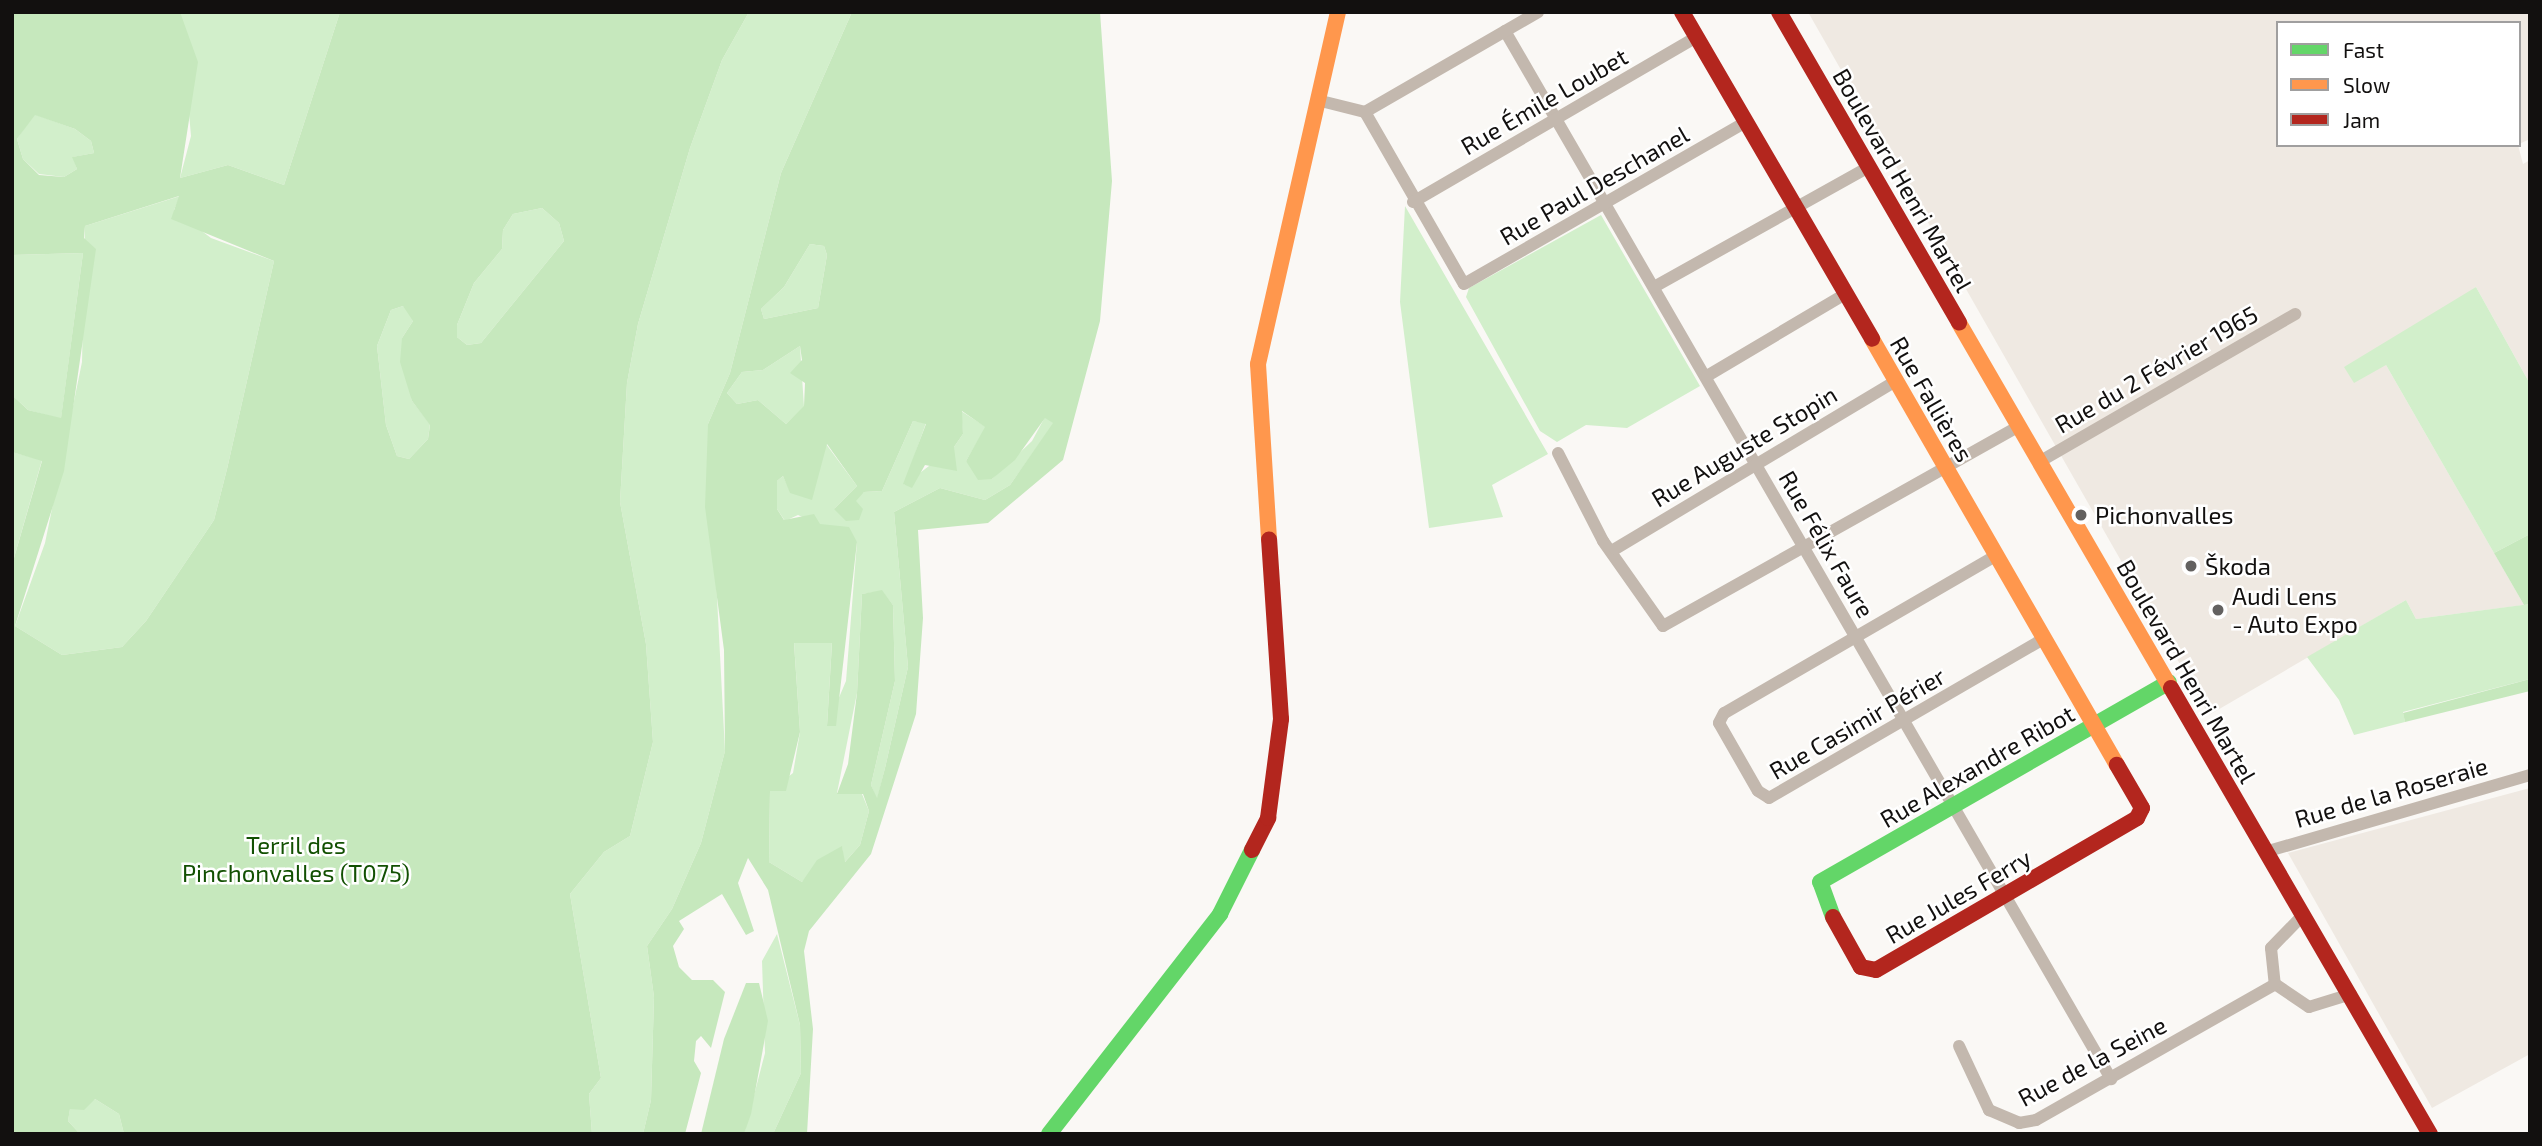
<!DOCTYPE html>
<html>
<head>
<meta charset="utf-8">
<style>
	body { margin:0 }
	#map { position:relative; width:2542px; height:1146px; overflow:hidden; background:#faf8f5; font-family:"Exo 2",sans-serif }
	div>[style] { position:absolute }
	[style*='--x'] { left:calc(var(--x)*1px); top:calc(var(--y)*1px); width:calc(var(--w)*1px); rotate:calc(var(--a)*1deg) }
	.built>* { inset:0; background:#efe9e2 }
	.green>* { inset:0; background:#d2efcb }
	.forest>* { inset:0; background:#c6e8bd }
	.street>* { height:12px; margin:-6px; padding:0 6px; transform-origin:6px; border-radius:6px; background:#c3b8ae }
	.fast>* { height:16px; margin:-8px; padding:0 8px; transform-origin:8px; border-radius:8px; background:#63d668 }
	.slow>* { height:16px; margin:-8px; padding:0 8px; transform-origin:8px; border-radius:8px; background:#ff974d }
	.jam>* { height:16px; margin:-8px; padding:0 8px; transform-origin:8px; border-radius:8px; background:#b3261e }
	.dots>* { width:19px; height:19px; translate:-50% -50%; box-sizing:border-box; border:4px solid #fff; border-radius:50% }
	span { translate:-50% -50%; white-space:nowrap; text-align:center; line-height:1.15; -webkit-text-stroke:5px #fff; paint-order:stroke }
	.street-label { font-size:24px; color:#12100f }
	.poi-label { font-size:24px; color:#12100f }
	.left { translate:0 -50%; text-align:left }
	.park-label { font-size:24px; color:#125002 }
	.frame { position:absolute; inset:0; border:14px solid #12100f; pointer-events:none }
	.legend { position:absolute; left:2276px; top:21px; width:245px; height:126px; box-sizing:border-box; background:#fff; border:2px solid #a09f9f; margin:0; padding:9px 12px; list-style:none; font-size:21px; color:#12100f }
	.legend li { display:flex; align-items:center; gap:14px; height:35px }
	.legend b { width:35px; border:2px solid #a09f9f }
</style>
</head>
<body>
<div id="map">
	<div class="built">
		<i style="clip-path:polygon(1808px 12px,2528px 12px,2530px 139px,2519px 144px,2519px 23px,2278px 23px,2278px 145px,2518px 145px,2523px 164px,2530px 160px,2530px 384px,2476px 287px,2386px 365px,2524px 605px,2416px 619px,2406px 600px,2209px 715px)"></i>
		<i style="clip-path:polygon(2530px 788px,2530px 1054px,2432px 1108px,2288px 853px)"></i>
	</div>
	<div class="green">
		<i style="clip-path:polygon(180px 12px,340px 12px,284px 185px,228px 165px,180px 178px,191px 136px)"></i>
		<i style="clip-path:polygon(749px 12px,852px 12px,781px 173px,730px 373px,708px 424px,725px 751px,701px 843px,672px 909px,647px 946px,654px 997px,651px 1100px,643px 1134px,592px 1134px,589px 1094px,601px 1078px,570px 894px,604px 852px,630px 836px,653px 742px,646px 644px,620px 502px,627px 383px,638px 324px,690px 148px,722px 60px)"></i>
		<i style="clip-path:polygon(34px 114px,75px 129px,91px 141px,94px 153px,73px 157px,77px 169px,64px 177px,39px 174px,23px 159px,17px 139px)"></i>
		<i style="clip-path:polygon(180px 196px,174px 210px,211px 238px,274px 261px,227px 469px,214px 520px,146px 621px,122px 647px,62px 655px,15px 626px,45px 543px,82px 362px,85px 226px)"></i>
		<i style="clip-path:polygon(1405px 206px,1548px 454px,1492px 485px,1503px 517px,1429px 528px,1400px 302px)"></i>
		<i style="clip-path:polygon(542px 208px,559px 223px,564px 241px,481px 343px,467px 345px,457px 337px,457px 325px,474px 283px,502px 249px,503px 230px,513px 214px)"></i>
		<i style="clip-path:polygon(1601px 215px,1700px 386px,1627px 428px,1586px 425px,1557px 442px,1540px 431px,1466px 297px,1469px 288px)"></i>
		<i style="clip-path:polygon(810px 244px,824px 246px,827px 255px,818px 308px,764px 319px,761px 309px,784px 287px)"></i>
		<i style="clip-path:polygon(83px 253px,61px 419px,28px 410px,12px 395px,12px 255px)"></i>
		<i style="clip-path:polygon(2476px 287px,2530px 384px,2530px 534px,2494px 553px,2386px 365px,2354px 383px,2344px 367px)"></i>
		<i style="clip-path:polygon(403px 306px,411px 310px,413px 321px,402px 338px,412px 401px,430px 424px,428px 439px,409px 459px,397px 456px,386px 425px,377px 346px,391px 310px)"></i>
		<i style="clip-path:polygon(800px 346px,804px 407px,786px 424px,758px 400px,737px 404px,727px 393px,742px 372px,763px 370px)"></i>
		<i style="clip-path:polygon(961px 411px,986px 427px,966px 461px,992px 479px,1032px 441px,1045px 417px,1054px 423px,1010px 485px,985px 500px,940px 488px,894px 512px,908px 667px,885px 768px,877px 800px,871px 785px,895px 681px,893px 605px,882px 591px,862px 594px,857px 693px,837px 793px,862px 794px,869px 811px,860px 845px,844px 863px,842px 847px,802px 882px,769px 862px,770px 791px,793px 773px,800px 732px,794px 642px,832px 642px,827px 726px,846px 681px,857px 542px,798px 515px,785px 521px,777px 509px,777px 481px,783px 476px,791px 493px,820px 462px,826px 444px,857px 486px,834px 509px,864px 492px,882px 491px,913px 421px,926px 423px,904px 485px,954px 447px,963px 434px)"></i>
		<i style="clip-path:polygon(12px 452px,42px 460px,12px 565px)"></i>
		<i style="clip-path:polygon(2406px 600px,2416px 619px,2530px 604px,2530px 679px,2403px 712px,2405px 722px,2354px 735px,2339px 700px,2307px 657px)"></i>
		<i style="clip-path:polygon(777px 934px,800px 1025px,801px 1073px,773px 1134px,744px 1134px,765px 1053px,762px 961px)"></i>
		<i style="clip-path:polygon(95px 1099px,119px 1114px,124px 1134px,80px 1134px,68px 1121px,70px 1108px)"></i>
	</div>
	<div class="forest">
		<i style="clip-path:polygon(evenodd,12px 12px,180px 12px,198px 62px,180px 178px,228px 165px,284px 185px,340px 12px,749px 12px,722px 60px,690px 148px,638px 324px,627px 383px,620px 502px,646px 644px,653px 742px,630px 836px,604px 852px,570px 894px,601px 1078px,589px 1094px,592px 1134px,124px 1134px,119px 1114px,95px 1099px,84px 1110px,70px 1109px,68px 1121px,80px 1134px,12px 1134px,12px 565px,42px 461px,12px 452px,12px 395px,28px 410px,61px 418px,83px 253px,12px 255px,12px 12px,35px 115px,75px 129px,91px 141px,94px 153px,72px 157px,77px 169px,64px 177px,39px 175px,23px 159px,17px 139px,35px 115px,12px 12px,179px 196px,171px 219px,274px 261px,227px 469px,214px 520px,146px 621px,122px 647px,62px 655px,15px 626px,64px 471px,96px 249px,84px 238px,85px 226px,179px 196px,12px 12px,542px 208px,559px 223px,564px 241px,481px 343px,467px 345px,457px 337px,457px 325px,474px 283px,502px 249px,503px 230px,513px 214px,542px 208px,12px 12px,403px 306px,413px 321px,402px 338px,400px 362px,412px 401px,430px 425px,428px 439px,409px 459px,397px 456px,386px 425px,377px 346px,391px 310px,403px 306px)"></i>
		<i style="clip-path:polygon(evenodd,852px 12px,1100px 12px,1112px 181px,1100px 321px,1063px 460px,988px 523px,918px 530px,923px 618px,916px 714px,871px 854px,809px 931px,804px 951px,813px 1029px,807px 1134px,773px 1134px,801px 1073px,800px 1025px,768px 890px,748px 858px,738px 883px,754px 931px,746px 935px,722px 894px,679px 921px,684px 929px,673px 946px,679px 967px,692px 980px,713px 980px,725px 992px,711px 1048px,701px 1036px,696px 1041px,694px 1061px,701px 1073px,685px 1134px,643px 1134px,651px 1100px,654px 997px,647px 946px,672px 909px,701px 843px,725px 751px,724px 650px,705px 507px,708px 424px,730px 373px,781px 173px,852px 12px,810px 244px,824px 246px,827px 255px,818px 308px,764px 319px,761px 309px,784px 287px,810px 244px,852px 12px,800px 346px,802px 360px,790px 373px,805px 383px,804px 406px,786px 424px,758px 400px,737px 404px,727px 393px,742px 372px,763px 370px,800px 346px,852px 12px,962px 411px,985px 427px,966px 461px,978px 480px,992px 479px,1015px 460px,1045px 418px,1053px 423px,1010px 485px,985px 500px,940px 488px,894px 512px,908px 667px,885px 768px,877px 798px,871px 785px,895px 681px,893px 605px,882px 590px,862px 594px,857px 693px,848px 764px,837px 794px,863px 794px,869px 811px,860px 845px,845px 862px,842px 846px,817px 860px,802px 882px,769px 862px,770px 791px,786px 791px,800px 732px,794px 643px,832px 643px,827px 726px,836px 726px,857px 542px,849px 527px,820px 524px,814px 514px,784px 520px,777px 509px,777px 481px,783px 476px,790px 493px,812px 500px,827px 444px,857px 486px,834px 509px,846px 521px,859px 520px,863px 509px,856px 501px,864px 492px,882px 491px,913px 421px,926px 424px,903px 484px,912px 488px,925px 465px,957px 471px,954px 447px,963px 434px,962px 411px)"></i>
		<i style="clip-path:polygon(2530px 534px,2530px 604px,2524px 605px,2494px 553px)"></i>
		<i style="clip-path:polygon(2530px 679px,2530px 691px,2405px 722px,2403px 713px)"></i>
		<i style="clip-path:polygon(746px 983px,759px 983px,768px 1021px,751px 1114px,744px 1134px,701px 1134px,724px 1039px)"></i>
	</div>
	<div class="street">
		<i style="--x:1505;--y:31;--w:1211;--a:59.96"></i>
		<i style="--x:1317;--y:100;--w:49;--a:14"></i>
		<i style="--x:1365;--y:112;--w:200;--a:-30"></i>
		<i style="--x:1365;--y:112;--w:198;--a:60.1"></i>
		<i style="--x:1464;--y:284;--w:325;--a:-29.9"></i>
		<i style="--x:1413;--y:202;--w:328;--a:-30.2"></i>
		<i style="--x:1654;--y:287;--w:246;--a:-29.2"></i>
		<i style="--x:1707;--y:376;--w:161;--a:-30.7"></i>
		<i style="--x:1558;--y:453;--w:99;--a:62.9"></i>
		<i style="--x:1603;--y:541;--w:104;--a:54.8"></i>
		<i style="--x:1663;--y:626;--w:408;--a:-29.3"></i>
		<i style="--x:2039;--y:462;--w:296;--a:-30"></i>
		<i style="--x:1615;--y:549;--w:327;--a:-30.9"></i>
		<i style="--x:1997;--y:555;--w:315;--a:149.9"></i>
		<i style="--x:1724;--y:713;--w:11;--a:117"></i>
		<i style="--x:1719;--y:723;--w:78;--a:60.2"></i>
		<i style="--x:1758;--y:791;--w:13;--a:32"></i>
		<i style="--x:1769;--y:798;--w:319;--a:-30.1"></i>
		<i style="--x:2265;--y:852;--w:276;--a:-16.2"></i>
		<i style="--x:2303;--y:915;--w:46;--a:134.1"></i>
		<i style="--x:2271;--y:948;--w:36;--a:84"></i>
		<i style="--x:2275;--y:984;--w:41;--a:34.1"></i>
		<i style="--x:2309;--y:1007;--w:44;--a:-17.2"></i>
		<i style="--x:1959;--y:1046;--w:71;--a:64.9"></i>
		<i style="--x:1989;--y:1110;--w:33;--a:23"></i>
		<i style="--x:2019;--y:1123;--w:17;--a:-10"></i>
		<i style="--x:2036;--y:1120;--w:275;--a:-29.6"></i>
	</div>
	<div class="fast">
		<i style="--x:1833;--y:917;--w:37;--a:-110"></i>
		<i style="--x:1820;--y:882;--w:402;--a:-29.8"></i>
		<i style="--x:1049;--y:1134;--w:279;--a:-52.1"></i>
		<i style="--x:1220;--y:914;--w:72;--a:-63.4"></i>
	</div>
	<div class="slow">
		<i style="--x:1959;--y:323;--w:422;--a:59.9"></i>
		<i style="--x:1872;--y:339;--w:491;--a:60.1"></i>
		<i style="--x:1269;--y:539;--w:175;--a:-93.6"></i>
		<i style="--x:1258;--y:364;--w:361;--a:-77.2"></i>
	</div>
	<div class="jam">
		<i style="--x:1682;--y:12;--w:378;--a:59.8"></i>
		<i style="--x:1779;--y:12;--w:359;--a:59.9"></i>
		<i style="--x:2171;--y:688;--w:516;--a:59.86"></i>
		<i style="--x:1252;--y:850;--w:36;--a:-63"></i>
		<i style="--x:1268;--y:818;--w:100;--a:-82.5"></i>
		<i style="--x:1281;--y:719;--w:180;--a:-93.8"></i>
		<i style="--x:1833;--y:917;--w:57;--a:60.8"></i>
		<i style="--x:1861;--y:967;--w:15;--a:11"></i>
		<i style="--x:1876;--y:970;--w:302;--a:-30.2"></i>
		<i style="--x:2137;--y:818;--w:11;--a:-63"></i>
		<i style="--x:2142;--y:808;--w:50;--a:-120.2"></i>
	</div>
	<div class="dots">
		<i style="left:2081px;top:515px;background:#636160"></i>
		<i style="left:2191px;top:566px;background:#636160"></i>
		<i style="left:2218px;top:610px;background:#636160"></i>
	</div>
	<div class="street-label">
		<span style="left:1544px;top:101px;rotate:-30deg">Rue Émile Loubet</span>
		<span style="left:1903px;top:180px;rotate:60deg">Boulevard Henri Martel</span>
		<span style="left:1594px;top:185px;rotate:-30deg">Rue Paul Deschanel</span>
		<span style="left:2156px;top:369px;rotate:-30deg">Rue du 2 Février 1965</span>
		<span style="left:1932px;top:399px;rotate:60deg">Rue Fallières</span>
		<span style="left:1744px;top:446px;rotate:-31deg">Rue Auguste Stopin</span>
		<span style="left:1827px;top:544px;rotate:60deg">Rue Félix Faure</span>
		<span style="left:2187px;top:671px;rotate:60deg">Boulevard Henri Martel</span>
		<span style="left:1857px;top:723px;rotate:-30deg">Rue Casimir Périer</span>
		<span style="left:1977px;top:766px;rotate:-30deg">Rue Alexandre Ribot</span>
		<span style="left:2391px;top:792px;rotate:-16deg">Rue de la Roseraie</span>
		<span style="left:1958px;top:896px;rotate:-30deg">Rue Jules Ferry</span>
		<span style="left:2092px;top:1061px;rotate:-28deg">Rue de la Seine</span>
	</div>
	<div class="poi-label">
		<span class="left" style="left:2095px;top:515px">Pichonvalles</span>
		<span class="left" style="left:2205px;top:566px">Škoda</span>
		<span class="left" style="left:2232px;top:610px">Audi Lens<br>- Auto Expo</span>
	</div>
	<div class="park-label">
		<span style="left:296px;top:859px">Terril des<br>Pinchonvalles (T075)</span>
	</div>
	<div class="frame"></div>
	<ul class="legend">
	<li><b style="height:9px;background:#63d668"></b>Fast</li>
	<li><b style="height:9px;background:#ff974d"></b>Slow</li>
	<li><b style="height:9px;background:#b3261e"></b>Jam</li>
	</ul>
</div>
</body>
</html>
